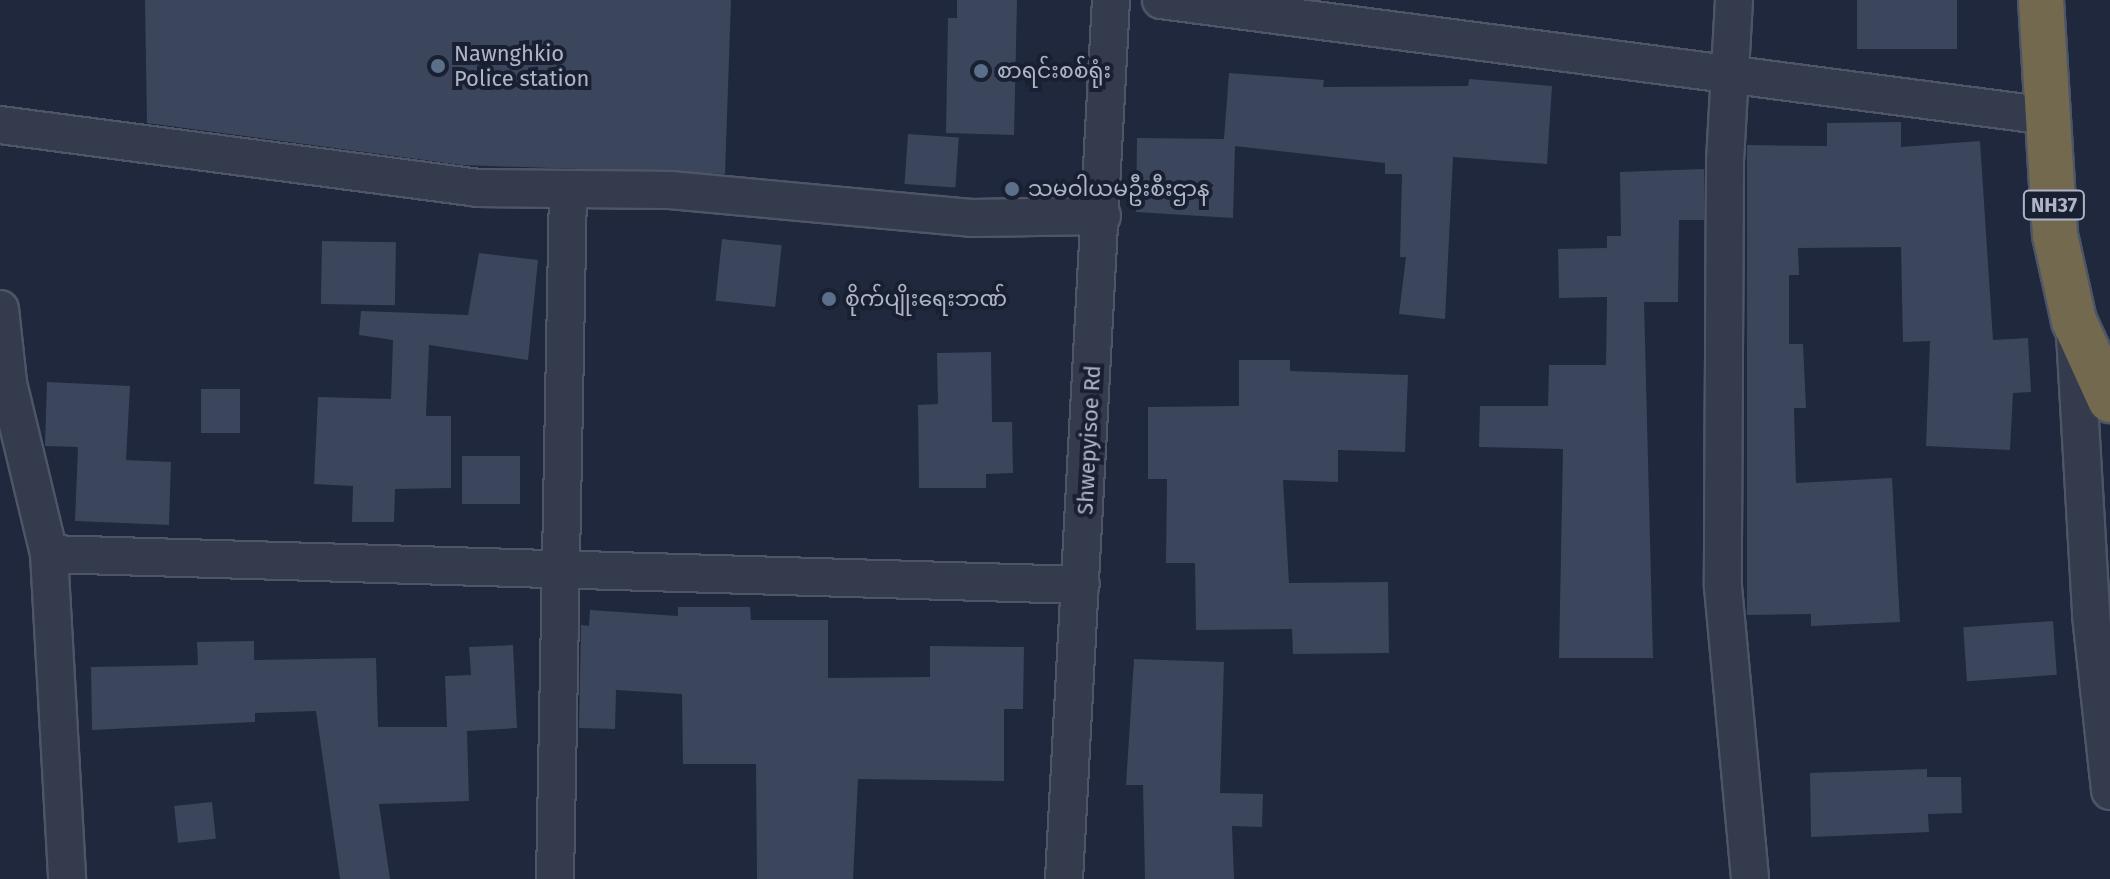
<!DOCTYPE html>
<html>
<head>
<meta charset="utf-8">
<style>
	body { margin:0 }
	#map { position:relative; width:2110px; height:879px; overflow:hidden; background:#1f283c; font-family:"Fira Sans","Noto Sans Myanmar",sans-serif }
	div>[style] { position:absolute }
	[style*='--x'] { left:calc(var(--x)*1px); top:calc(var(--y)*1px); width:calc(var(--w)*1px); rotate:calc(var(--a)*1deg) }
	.building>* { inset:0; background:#3b465c; transform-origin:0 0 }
	.roads { filter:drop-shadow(2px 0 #4e5567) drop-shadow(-2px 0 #4e5567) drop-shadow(0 2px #4e5567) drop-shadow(0 -2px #4e5567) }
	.street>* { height:36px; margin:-18px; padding:0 18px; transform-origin:18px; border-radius:18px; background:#333b4c }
	.highway>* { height:44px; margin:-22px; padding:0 22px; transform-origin:22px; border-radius:22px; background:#73694f }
	.dots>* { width:22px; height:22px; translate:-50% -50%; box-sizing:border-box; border:4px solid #192031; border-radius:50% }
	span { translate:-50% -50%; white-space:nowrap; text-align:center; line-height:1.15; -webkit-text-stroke:8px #192031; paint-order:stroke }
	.shield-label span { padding:2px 6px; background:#192031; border:2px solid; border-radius:6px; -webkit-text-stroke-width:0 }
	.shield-label { font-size:20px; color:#aeb5c8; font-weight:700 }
	.poi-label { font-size:22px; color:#aeb5c8 }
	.left { translate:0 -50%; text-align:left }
	.street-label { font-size:22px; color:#aeb5c8 }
</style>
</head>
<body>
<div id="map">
	<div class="building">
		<i style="clip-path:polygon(145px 0,731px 0,725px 174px,462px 165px,147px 123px)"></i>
		<i style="clip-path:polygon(957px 0,1017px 0,1014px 135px,946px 133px,948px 18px,957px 18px)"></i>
		<i style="left:1857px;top:0;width:100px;height:49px"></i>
		<i style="clip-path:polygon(1229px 73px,1324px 80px,1323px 87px,1468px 86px,1469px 79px,1552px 86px,1547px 164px,1453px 157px,1445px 319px,1399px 314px,1406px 257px,1400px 257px,1402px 174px,1385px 174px,1385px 163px,1235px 146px,1233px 218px,1136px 212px,1137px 138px,1224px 139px)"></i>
		<i style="clip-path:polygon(1901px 122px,1901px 147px,1980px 141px,1993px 340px,2028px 338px,2031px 392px,2013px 393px,2010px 450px,1926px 446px,1930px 341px,1903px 342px,1901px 247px,1798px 248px,1799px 275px,1789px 275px,1789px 344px,1803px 344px,1806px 408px,1794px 408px,1796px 483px,1892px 478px,1900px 622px,1811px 626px,1811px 614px,1747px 615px,1747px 145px,1827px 146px,1827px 123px)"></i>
		<i style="left:908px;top:134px;width:51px;height:50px;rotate:4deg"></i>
		<i style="clip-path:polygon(1704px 169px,1704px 220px,1679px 220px,1678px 302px,1644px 302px,1653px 658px,1559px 658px,1563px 449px,1479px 447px,1480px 406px,1548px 406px,1549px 365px,1606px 365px,1607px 297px,1559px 298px,1558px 249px,1607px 248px,1607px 236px,1621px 236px,1620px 172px)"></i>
		<i style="left:722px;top:239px;width:60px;height:62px;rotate:6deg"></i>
		<i style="left:322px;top:241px;width:74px;height:63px;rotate:1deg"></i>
		<i style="clip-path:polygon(479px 253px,538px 260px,528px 360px,429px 345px,426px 416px,451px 416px,451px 488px,395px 489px,394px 522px,352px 522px,353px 486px,314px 484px,318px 397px,391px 399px,393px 340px,359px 335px,361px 311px,468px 315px)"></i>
		<i style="clip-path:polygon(991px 352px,992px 422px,1012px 422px,1013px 473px,986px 474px,986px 488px,919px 488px,918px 405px,938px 404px,937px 353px)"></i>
		<i style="clip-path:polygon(1239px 360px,1290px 360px,1290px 371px,1408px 375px,1405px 452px,1338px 450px,1338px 482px,1283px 480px,1289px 583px,1388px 582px,1389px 653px,1293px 654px,1292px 629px,1196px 630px,1195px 563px,1166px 563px,1167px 479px,1148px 479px,1148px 407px,1239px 406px)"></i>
		<i style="clip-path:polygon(47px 382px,130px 386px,126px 460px,171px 462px,169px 525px,75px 521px,78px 447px,45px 446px)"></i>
		<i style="left:201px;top:389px;width:39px;height:44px"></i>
		<i style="left:520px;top:456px;width:48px;height:58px;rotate:90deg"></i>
		<i style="clip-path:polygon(678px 607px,750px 607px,751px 620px,828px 620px,828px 678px,930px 677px,930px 646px,1024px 647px,1023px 709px,1004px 709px,1004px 781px,858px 779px,853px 879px,757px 879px,756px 764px,683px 764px,682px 694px,616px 690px,615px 729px,579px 728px,581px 625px,589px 626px,590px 610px,678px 616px)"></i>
		<i style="left:2053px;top:621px;width:54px;height:90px;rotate:86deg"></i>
		<i style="clip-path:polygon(254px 641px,254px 660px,376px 658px,378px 727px,447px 727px,445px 676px,471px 675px,469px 647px,513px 645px,517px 728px,467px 731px,469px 801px,379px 804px,390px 879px,340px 879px,316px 711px,255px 713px,255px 722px,92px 730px,91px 667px,198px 665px,197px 642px)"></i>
		<i style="clip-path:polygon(1134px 659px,1224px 662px,1220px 793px,1263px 794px,1262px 827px,1232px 826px,1234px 879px,1145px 879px,1143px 785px,1126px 785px)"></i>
		<i style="clip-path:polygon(1927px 769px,1927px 777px,1961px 777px,1962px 813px,1928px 814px,1929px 832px,1811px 837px,1810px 773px)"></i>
		<i style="left:212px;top:802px;width:37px;height:38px;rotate:84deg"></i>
	</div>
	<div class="roads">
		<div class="street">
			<i style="--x:1161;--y:0;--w:895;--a:7.45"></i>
			<i style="--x:1734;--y:0;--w:162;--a:93.2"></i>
			<i style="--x:1725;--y:162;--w:425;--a:90.3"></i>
			<i style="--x:1723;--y:587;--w:293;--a:84.7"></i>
			<i style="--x:0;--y:125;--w:480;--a:7.5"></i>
			<i style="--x:476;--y:188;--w:194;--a:0.6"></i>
			<i style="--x:670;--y:190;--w:303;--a:5.3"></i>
			<i style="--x:972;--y:218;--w:130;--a:-0.9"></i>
			<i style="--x:0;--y:309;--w:74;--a:83.8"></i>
			<i style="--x:8;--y:383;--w:176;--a:76.5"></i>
			<i style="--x:49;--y:554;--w:325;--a:86.8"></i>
			<i style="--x:2075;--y:334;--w:281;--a:86.7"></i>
			<i style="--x:2091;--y:615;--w:177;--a:83.8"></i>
			<i style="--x:49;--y:554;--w:1032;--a:1.72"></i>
			<i style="--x:555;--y:879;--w:690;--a:-88.92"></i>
			<i style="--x:1064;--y:879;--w:880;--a:-86.94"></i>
		</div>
		<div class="highway">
			<i style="--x:2041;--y:0;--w:235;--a:86.6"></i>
			<i style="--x:2055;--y:235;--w:88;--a:77.5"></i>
			<i style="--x:2074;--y:321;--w:87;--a:65.5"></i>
		</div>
	</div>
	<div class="dots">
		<i style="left:438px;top:66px;background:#5c6f8a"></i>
		<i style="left:981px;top:71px;background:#5c6f8a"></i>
		<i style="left:1012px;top:189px;background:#5c6f8a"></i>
		<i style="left:829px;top:299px;background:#5c6f8a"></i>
	</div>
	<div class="shield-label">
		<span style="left:2054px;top:205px">NH37</span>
	</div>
	<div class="poi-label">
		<span class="left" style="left:454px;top:66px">Nawnghkio<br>Police station</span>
		<span class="left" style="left:997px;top:71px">စာရင်းစစ်ရုံး</span>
		<span class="left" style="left:1028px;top:189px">သမဝါယမဦးစီးဌာန</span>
		<span class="left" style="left:845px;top:299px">စိုက်ပျိုးရေးဘဏ်</span>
	</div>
	<div class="street-label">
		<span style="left:1089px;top:440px;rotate:-87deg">Shwepyisoe Rd</span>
	</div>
</div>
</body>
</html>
